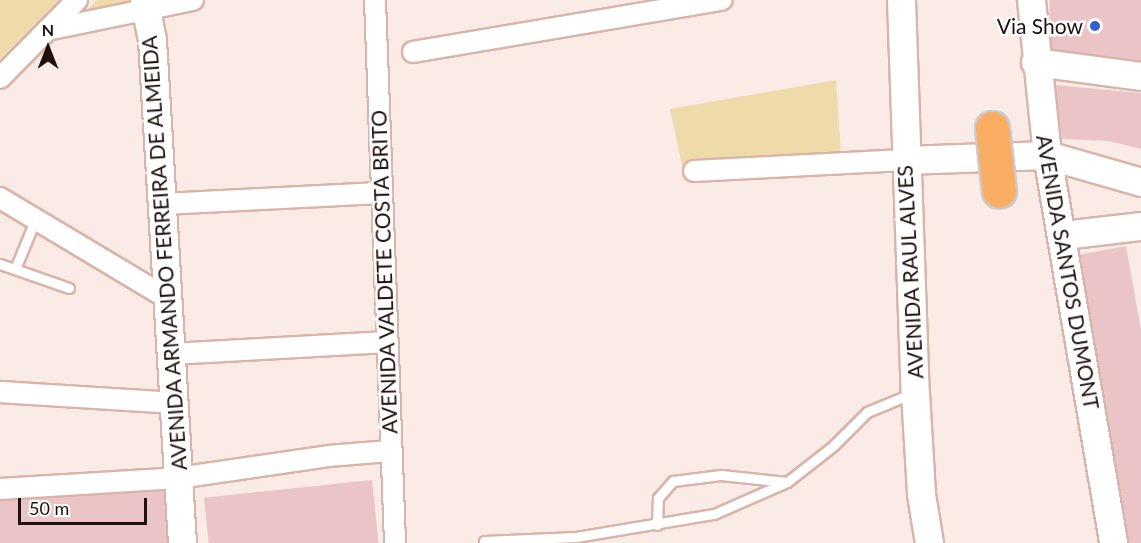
<!DOCTYPE html>
<html>
<head>
<meta charset="utf-8">
<style>
	body { margin:0 }
	#map { position:relative; width:1141px; height:543px; overflow:hidden; background:#fbebe7; font-family:Lato,sans-serif }
	div>[style] { position:absolute }
	[style*='--x'] { left:calc(var(--x)*1px); top:calc(var(--y)*1px); width:calc(var(--w)*1px); rotate:calc(var(--a)*1deg) }
	.green>* { inset:0; background:#eedba9 }
	.building>* { inset:0; background:#ebc4c8; transform-origin:0 0 }
	.roads { filter:drop-shadow(2px 0 #d8b4a9) drop-shadow(-2px 0 #d8b4a9) drop-shadow(0 2px #d8b4a9) drop-shadow(0 -2px #d8b4a9) }
	.lane>* { height:9px; margin:-4.5px; padding:0 4.5px; transform-origin:4.5px; border-radius:4.5px; background:#fff }
	.street>* { height:20px; margin:-10px; padding:0 10px; transform-origin:10px; border-radius:10px; background:#fff }
	.secondary>* { height:27px; margin:-13.5px; padding:0 13.5px; transform-origin:13.5px; border-radius:13.5px; background:#fff }
	.bridges { filter:drop-shadow(2px 0 #cdcaca) drop-shadow(-2px 0 #cdcaca) drop-shadow(0 2px #cdcaca) drop-shadow(0 -2px #cdcaca) }
	.highway-bridge>* { height:33px; margin:-16.5px; padding:0 16.5px; transform-origin:16.5px; border-radius:16.5px; background:#faae64 }
	.dots>* { width:16px; height:16px; translate:-50% -50%; box-sizing:border-box; border:3px solid #fff; border-radius:50% }
	span { translate:-50% -50%; white-space:nowrap; text-align:center; line-height:1.15; -webkit-text-stroke:5px #fff; paint-order:stroke }
	.poi-label { font-size:21px; color:#1c0f0c }
	.right { translate:-100% -50%; text-align:right }
	.street-label { font-size:21px; color:#1c0f0c }
	.north { position:absolute; left:18px; top:18px; width:60px; height:60px; -webkit-text-stroke:4px #fff; paint-order:stroke; rotate:0deg; font-size:16px; font-weight:700; line-height:24px; text-align:center; color:#1c0f0c }
	.north::after { content:''; display:block; margin:auto; width:21px; height:27px; background:#1c0f0c; clip-path:polygon(50% 0,100% 100%,50% 72%,0 100%) }
	.scale { position:absolute; left:18px; top:498px; width:129px; height:27px; box-sizing:border-box; border:3px solid #1c0f0c; border-top:0; padding-left:8px; font-size:18px; line-height:21px; white-space:nowrap; color:#1c0f0c; -webkit-text-stroke:4px #fff; paint-order:stroke }
</style>
</head>
<body>
<div id="map">
	<div class="green">
		<i style="clip-path:polygon(0 0,59px 0,0 59px)"></i>
		<i style="clip-path:polygon(97px 0,137px 0,82px 15px)"></i>
		<i style="clip-path:polygon(836px 80px,841px 154px,682px 165px,670px 109px)"></i>
	</div>
	<div class="building">
		<i style="clip-path:polygon(1050px 0,1141px 0,1141px 62px,1048px 52px)"></i>
		<i style="clip-path:polygon(1054px 85px,1141px 93px,1141px 149px,1109px 141px,1062px 139px)"></i>
		<i style="clip-path:polygon(1126px 246px,1141px 330px,1141px 543px,1125px 543px,1073px 256px)"></i>
		<i style="left:372px;top:480px;width:63px;height:169px;rotate:84deg"></i>
		<i style="clip-path:polygon(168px 488px,172px 543px,0 543px,0 498px)"></i>
	</div>
	<div class="roads">
		<div class="lane">
			<i style="--x:0;--y:264;--w:73;--a:19.2"></i>
			<i style="--x:15;--y:269;--w:55;--a:-67.6"></i>
			<i style="--x:657;--y:525;--w:27;--a:-88"></i>
			<i style="--x:658;--y:498;--w:23;--a:-49"></i>
			<i style="--x:673;--y:481;--w:48;--a:-7.1"></i>
			<i style="--x:721;--y:475;--w:66;--a:6.1"></i>
			<i style="--x:484;--y:541;--w:92;--a:-2.5"></i>
			<i style="--x:576;--y:537;--w:140;--a:-9.5"></i>
			<i style="--x:714;--y:514;--w:80;--a:-23.7"></i>
			<i style="--x:787;--y:482;--w:58;--a:-38"></i>
			<i style="--x:833;--y:446;--w:48;--a:-45"></i>
			<i style="--x:867;--y:412;--w:50;--a:-22.4"></i>
		</div>
		<div class="street">
			<i style="--x:375;--y:0;--w:543;--a:87.89"></i>
			<i style="--x:47;--y:30;--w:149;--a:-11.6"></i>
			<i style="--x:413;--y:52;--w:313;--a:-9.6"></i>
			<i style="--x:0;--y:78;--w:110;--a:-45.4"></i>
			<i style="--x:694;--y:171;--w:210;--a:-3"></i>
			<i style="--x:0;--y:198;--w:195;--a:30.9"></i>
			<i style="--x:163;--y:204;--w:217;--a:-2.9"></i>
			<i style="--x:172;--y:354;--w:215;--a:-3.2"></i>
			<i style="--x:0;--y:392;--w:174;--a:3.6"></i>
			<i style="--x:0;--y:489;--w:178;--a:-3.5"></i>
			<i style="--x:178;--y:478;--w:152;--a:-8.3"></i>
			<i style="--x:328;--y:456;--w:62;--a:-4.6"></i>
		</div>
		<div class="secondary">
			<i style="--x:144;--y:0;--w:41;--a:78.7"></i>
			<i style="--x:152;--y:40;--w:504;--a:86.59"></i>
			<i style="--x:901;--y:0;--w:392;--a:88"></i>
			<i style="--x:915;--y:392;--w:102;--a:86.6"></i>
			<i style="--x:921;--y:494;--w:50;--a:80.7"></i>
			<i style="--x:1031;--y:0;--w:156;--a:84.1"></i>
			<i style="--x:1047;--y:155;--w:394;--a:80.3"></i>
			<i style="--x:1035;--y:62;--w:107;--a:7.5"></i>
			<i style="--x:904;--y:160;--w:143;--a:-2"></i>
			<i style="--x:1047;--y:155;--w:98;--a:16"></i>
			<i style="--x:1063;--y:235;--w:79;--a:-6.6"></i>
		</div>
	</div>
	<div class="bridges">
		<div class="highway-bridge">
			<i style="--x:992;--y:128;--w:63;--a:83.7"></i>
		</div>
	</div>
	<div class="dots">
		<i style="left:1095px;top:26px;background:#365ecf"></i>
	</div>
	<div class="poi-label">
		<span class="right" style="left:1083px;top:26px">Via Show</span>
	</div>
	<div class="street-label">
		<span style="left:164px;top:253px;rotate:-94deg">AVENIDA ARMANDO FERREIRA DE ALMEIDA</span>
		<span style="left:384px;top:272px;rotate:-92deg">AVENIDA VALDETE COSTA BRITO</span>
		<span style="left:910px;top:272px;rotate:-93deg">AVENIDA RAUL ALVES</span>
		<span style="left:1068px;top:272px;rotate:80deg">AVENIDA SANTOS DUMONT</span>
	</div>
	<div class="north">N</div>
	<div class="scale">50 m</div>
</div>
</body>
</html>
